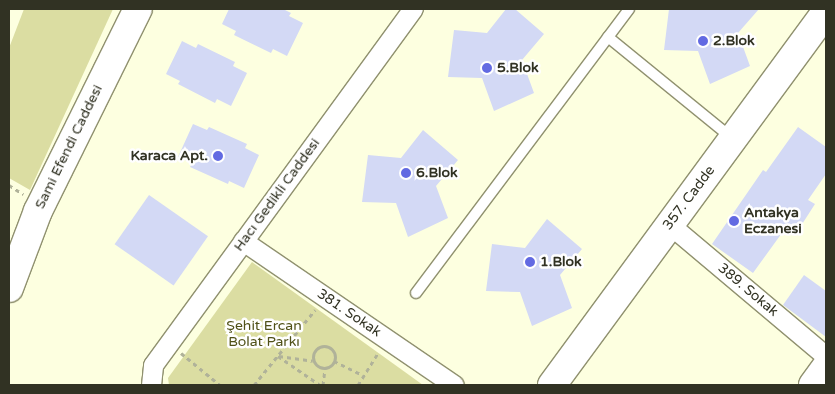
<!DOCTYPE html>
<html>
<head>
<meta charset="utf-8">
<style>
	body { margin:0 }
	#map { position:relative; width:835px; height:394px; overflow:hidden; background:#fdffe0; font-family:"Varela Round",sans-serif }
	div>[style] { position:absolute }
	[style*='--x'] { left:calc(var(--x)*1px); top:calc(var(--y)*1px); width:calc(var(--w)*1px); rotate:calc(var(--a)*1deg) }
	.green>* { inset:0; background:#dbdda2 }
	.building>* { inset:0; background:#d3d9f5; transform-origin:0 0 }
	.path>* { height:3px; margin-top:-1.5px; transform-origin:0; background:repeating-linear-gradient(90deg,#b0b299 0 4px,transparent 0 8px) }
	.path>.ring { margin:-1.5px; padding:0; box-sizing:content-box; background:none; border:3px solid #b0b299; border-radius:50% }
	.roads { filter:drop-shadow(1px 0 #90916f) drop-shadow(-1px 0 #90916f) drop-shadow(0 1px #90916f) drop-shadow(0 -1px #90916f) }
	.lane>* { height:10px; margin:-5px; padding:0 5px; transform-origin:5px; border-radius:5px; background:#fff }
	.street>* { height:19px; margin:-9.5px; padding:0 9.5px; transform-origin:9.5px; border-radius:9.5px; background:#fff }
	.secondary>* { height:28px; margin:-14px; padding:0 14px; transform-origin:14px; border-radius:14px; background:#fff }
	.dots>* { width:14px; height:14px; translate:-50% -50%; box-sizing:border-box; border:2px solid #fff; border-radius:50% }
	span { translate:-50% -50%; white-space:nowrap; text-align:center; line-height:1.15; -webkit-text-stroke:5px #fff; paint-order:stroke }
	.poi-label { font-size:14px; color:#313223; font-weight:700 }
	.left { translate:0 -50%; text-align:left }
	.right { translate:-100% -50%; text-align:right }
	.street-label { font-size:14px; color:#313223 }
	.park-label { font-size:14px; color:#505118 }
	.frame { position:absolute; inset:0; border:10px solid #313223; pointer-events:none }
</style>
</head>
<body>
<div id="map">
	<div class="green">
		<i style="clip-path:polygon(24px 9px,113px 9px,30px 190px,9px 178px,9px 48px)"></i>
		<i style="clip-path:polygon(252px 262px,423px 385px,169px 385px,168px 378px)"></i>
	</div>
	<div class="building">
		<i style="clip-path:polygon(229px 9px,283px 9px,291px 13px,289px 16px,303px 23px,287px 56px,273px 49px,271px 53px,234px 35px,236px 31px,222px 24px)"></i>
		<i style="clip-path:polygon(506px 9px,515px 9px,544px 34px,522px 60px,534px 93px,494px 111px,482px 78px,448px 77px,454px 30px,487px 33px)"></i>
		<i style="clip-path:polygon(669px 9px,759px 9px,738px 33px,750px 66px,710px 84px,698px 51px,664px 50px)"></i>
		<i style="clip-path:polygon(182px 41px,196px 48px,198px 44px,235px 62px,233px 66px,247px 73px,231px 106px,217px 99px,215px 103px,178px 84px,180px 81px,166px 74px)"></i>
		<i style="clip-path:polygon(193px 124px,207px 130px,209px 127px,247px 144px,245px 148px,259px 155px,244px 188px,229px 181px,228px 184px,190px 167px,192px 163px,178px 157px)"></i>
		<i style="clip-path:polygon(798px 127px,826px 147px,826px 174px,808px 200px,815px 204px,797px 232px,787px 226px,753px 273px,712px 244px,763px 170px,766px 172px)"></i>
		<i style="clip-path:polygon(423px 130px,458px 160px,436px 186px,448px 218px,408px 237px,396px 203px,362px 202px,368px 155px,401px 158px)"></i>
		<i style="left:149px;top:195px;width:72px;height:60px;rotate:35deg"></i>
		<i style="clip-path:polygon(547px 219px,582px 249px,560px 275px,572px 308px,532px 326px,520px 292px,486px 291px,492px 244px,525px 248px)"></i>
		<i style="clip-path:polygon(804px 275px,826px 291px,826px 337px,783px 305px)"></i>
	</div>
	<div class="path">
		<i style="--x:9;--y:185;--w:17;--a:33"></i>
		<i class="ring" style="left:313px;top:346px;width:19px;height:19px"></i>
		<i style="--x:181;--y:353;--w:50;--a:39.4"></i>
		<i style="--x:278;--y:356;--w:51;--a:34.6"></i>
		<i style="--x:279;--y:356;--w:34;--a:8"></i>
		<i style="--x:334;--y:361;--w:32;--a:26"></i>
		<i style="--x:254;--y:385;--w:97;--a:-50.9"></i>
		<i style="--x:323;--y:385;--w:17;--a:-83"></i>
		<i style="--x:358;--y:385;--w:39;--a:-58"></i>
	</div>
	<div class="roads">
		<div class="lane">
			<i style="--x:608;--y:37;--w:161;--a:39.2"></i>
			<i style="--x:416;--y:293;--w:355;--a:-53.1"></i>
		</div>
		<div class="street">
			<i style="--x:669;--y:224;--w:205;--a:40.1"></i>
			<i style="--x:243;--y:241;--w:255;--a:34.3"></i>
			<i style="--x:151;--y:385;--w:20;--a:-84"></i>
			<i style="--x:153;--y:365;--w:441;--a:-53.9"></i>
		</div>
		<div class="secondary">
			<i style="--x:9;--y:288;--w:82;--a:-69.4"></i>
			<i style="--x:38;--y:211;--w:225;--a:-63.7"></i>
			<i style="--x:552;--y:385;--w:463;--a:-53.7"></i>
			<i style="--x:813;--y:385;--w:22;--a:-54"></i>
		</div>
	</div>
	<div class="dots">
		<i style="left:703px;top:41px;background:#626ae2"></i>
		<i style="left:487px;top:68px;background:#626ae2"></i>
		<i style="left:218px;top:156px;background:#626ae2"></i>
		<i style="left:406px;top:173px;background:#626ae2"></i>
		<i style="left:734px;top:221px;background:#626ae2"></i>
		<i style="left:530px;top:262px;background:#626ae2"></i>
	</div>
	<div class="poi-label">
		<span class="left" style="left:713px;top:41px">2.Blok</span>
		<span class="left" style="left:497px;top:68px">5.Blok</span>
		<span class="right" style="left:208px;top:156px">Karaca Apt.</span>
		<span class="left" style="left:416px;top:173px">6.Blok</span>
		<span class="left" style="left:744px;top:221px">Antakya<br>Eczanesi</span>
		<span class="left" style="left:540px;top:262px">1.Blok</span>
	</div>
	<div class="street-label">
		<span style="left:69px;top:147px;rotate:-64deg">Sami Efendi Caddesi</span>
		<span style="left:277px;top:195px;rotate:-54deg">Hacı Gedikli Caddesi</span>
		<span style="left:689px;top:198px;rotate:-53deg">357. Cadde</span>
		<span style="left:748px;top:290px;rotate:40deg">389. Sokak</span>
		<span style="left:349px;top:313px;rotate:34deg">381. Sokak</span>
	</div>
	<div class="park-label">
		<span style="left:264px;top:334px">Şehit Ercan<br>Bolat Parkı</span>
	</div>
	<div class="frame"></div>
</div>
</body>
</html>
